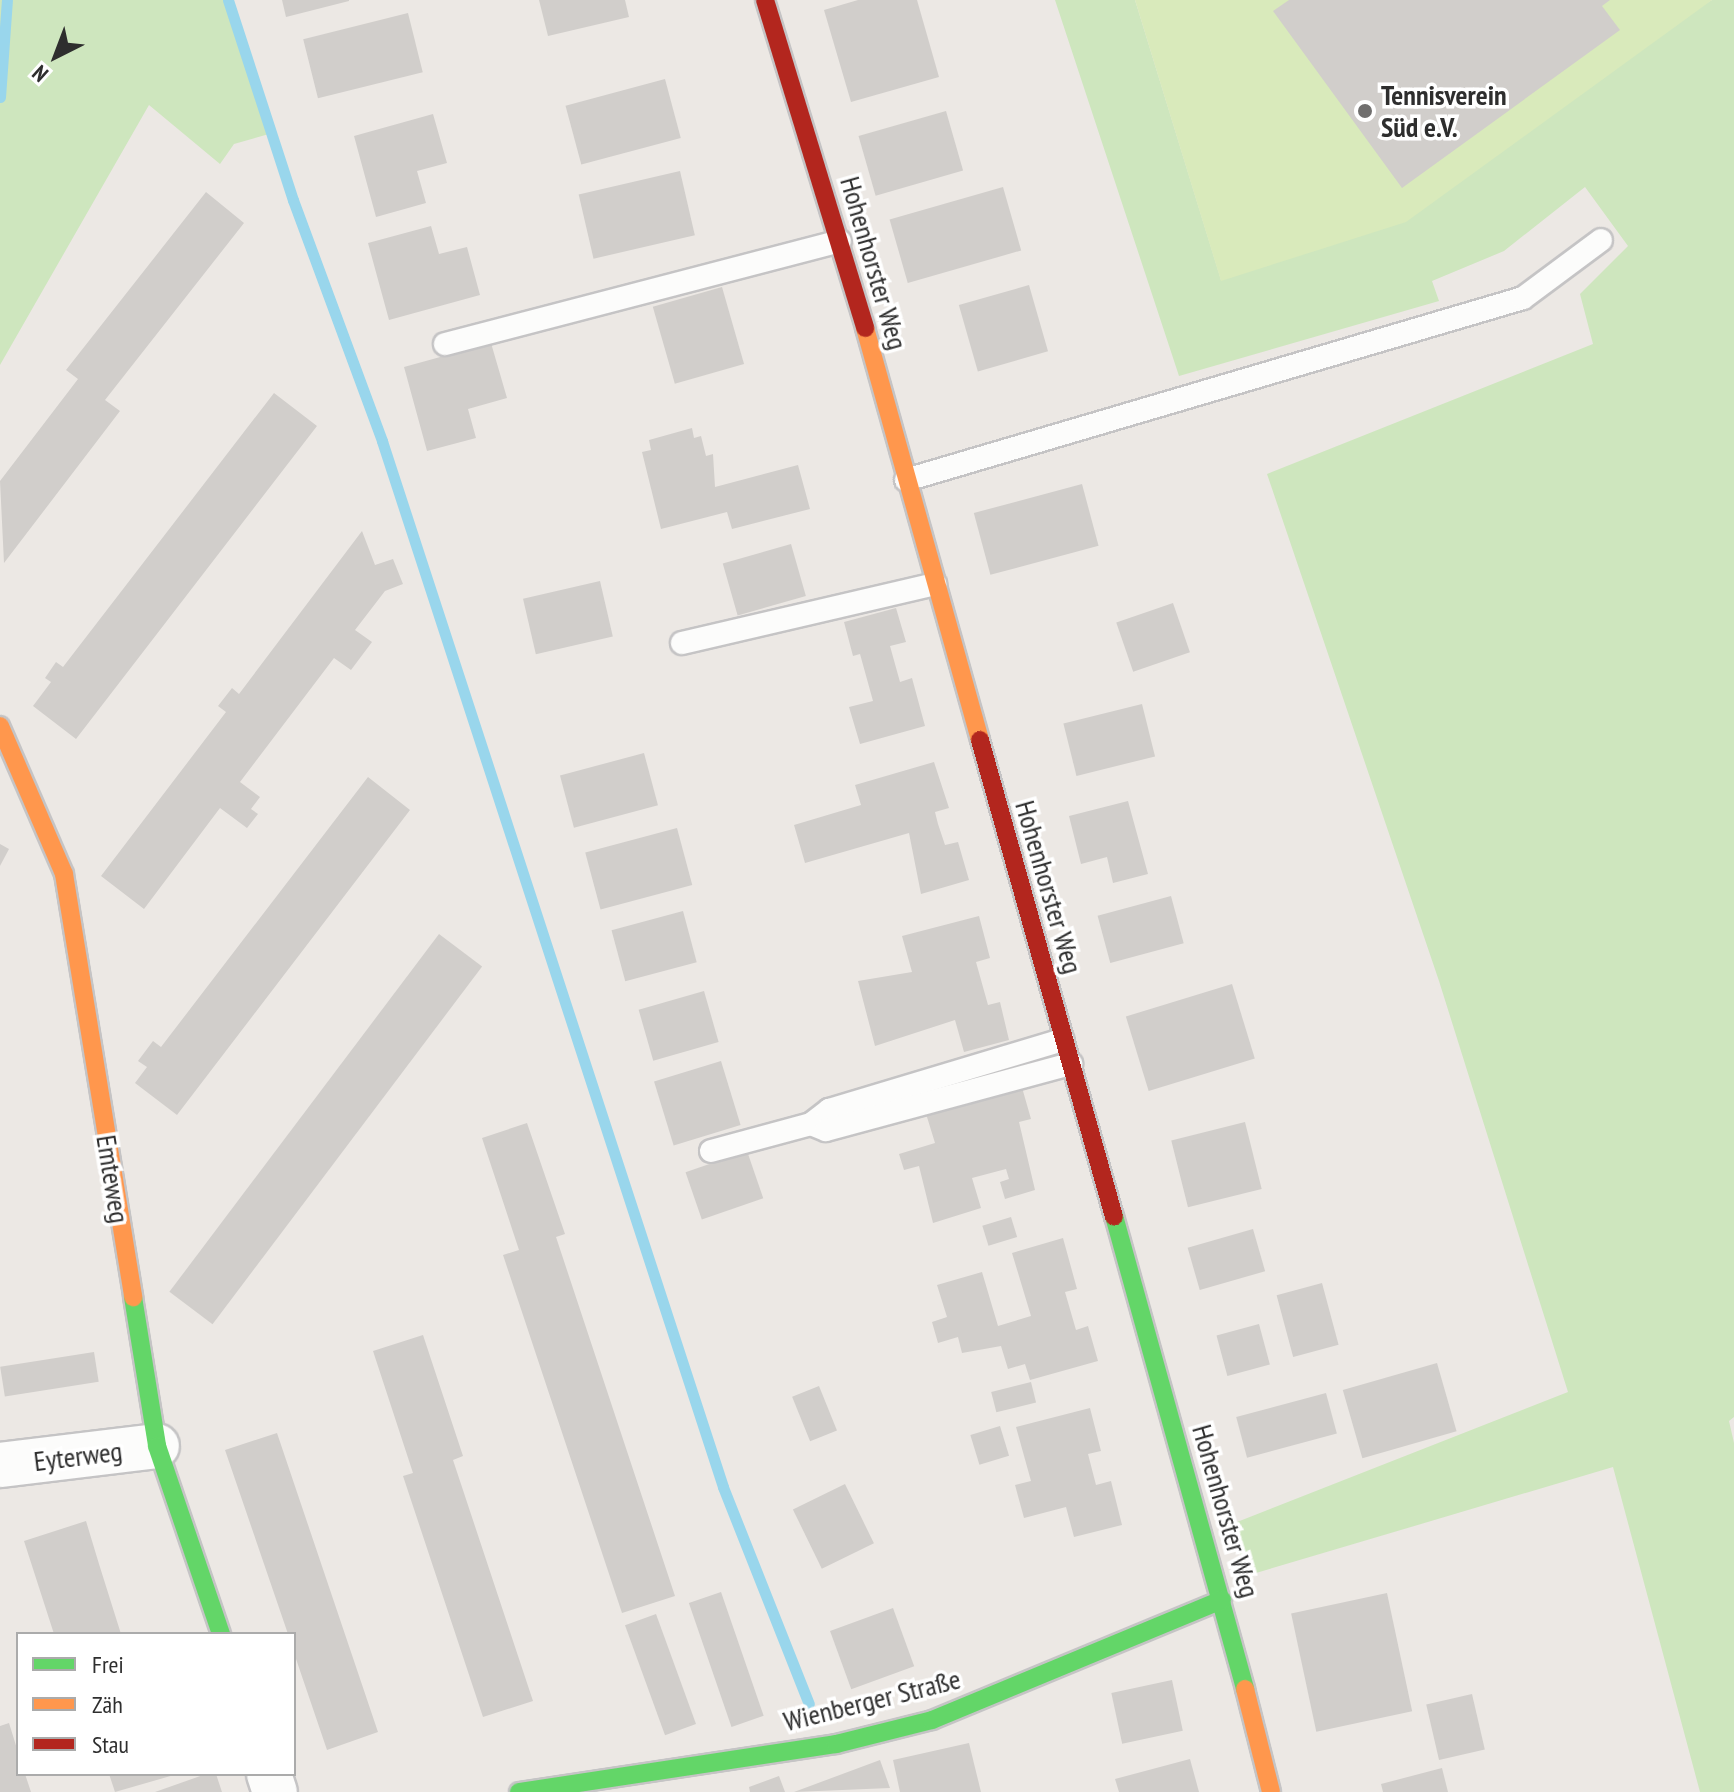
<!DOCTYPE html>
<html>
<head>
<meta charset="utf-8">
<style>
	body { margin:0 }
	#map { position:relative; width:1734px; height:1792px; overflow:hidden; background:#ece8e4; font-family:"PT Sans Narrow",sans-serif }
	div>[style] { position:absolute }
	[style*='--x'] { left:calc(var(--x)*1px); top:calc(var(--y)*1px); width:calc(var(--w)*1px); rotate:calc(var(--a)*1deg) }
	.green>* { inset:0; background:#cee6be }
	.pitch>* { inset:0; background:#d9eabb }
	.stream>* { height:11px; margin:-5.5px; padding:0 5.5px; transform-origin:5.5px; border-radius:5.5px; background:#99d6ec }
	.building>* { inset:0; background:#d1cecb; transform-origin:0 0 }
	.roads { filter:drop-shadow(2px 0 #c5c4c5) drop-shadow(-2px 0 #c5c4c5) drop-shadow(0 2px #c5c4c5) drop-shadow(0 -2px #c5c4c5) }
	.lane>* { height:22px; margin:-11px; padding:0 11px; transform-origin:11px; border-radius:11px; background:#fcfcfb }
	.street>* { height:44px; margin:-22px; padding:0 22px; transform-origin:22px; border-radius:22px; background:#fcfcfb }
	.fast>* { height:18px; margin:-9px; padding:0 9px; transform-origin:9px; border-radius:9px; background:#63d668 }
	.slow>* { height:18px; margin:-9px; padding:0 9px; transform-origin:9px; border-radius:9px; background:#ff974d }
	.jam>* { height:18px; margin:-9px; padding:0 9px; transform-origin:9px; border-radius:9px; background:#b3261e }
	.dots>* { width:22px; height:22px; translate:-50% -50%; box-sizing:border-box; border:4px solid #fff; border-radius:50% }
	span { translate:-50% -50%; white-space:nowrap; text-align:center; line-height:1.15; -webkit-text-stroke:7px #fff; paint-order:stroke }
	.poi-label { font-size:28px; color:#2e2e2e; font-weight:700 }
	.left { translate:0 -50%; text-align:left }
	.street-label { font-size:28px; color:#2e2e2e }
	.legend { position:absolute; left:16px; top:1632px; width:280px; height:144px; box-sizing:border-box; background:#fff; border:2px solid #ababab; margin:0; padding:10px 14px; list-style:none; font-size:24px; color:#2e2e2e }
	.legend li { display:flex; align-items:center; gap:16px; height:40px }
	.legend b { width:40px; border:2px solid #ababab }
	.north { position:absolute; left:16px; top:16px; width:80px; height:80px; -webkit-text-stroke:6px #fff; paint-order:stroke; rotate:222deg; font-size:22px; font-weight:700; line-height:32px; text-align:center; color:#2e2e2e }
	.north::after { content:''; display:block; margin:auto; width:28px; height:36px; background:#2e2e2e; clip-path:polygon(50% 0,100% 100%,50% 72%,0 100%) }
</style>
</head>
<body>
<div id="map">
	<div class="green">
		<i style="clip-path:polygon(0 0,232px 0,276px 132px,234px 144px,220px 164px,149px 105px,0 365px)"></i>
		<i style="clip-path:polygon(1055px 0,1135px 0,1221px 280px,1712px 0,1734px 0,1734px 1417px,1729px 1421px,1734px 1443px,1734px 1792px,1700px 1792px,1613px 1467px,1246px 1576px,1232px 1524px,1568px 1392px,1439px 981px,1267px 474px,1593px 344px,1580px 294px,1628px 246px,1585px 187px,1504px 251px,1432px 281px,1439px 301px,1179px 376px)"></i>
	</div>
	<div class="pitch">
		<i style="clip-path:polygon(1135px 0,1712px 0,1406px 222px,1221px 281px)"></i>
	</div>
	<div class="stream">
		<i style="--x:228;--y:0;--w:210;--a:72"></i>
		<i style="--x:293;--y:200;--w:257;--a:69.7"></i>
		<i style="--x:382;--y:441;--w:1100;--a:71.94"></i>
		<i style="--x:723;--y:1487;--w:233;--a:68.4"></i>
		<i style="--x:0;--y:97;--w:97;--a:-85.9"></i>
	</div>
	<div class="building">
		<i style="clip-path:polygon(282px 0,349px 0,349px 1px,286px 17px)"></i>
		<i style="clip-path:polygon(539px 0,625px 0,629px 17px,548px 36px)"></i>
		<i style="clip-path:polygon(858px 0,917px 0,939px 77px,851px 102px,824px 10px)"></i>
		<i style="clip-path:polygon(1289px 0,1610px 0,1602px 6px,1620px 30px,1402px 188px,1273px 11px)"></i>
		<i style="left:408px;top:13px;width:61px;height:108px;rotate:76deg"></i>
		<i style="left:665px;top:79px;width:61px;height:103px;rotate:75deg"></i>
		<i style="left:946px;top:111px;width:62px;height:91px;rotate:74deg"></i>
		<i style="clip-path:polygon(433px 114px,447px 163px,417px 171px,426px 203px,376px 217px,354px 136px)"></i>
		<i style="left:680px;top:171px;width:66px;height:104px;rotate:77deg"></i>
		<i style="left:1003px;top:187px;width:66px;height:118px;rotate:74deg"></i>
		<i style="clip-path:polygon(206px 192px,244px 223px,105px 400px,120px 411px,4px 563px,0 481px,78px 379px,66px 370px)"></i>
		<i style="clip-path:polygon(431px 226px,439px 254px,467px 247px,480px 295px,389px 320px,368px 243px)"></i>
		<i style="left:1029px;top:285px;width:69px;height:73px;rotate:74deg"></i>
		<i style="left:722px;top:287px;width:80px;height:72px;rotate:74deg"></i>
		<i style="clip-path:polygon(491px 343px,507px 398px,468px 409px,476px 438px,427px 451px,404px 367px)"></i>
		<i style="clip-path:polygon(274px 393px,317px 426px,76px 739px,33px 706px,51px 682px,45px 678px,56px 662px,63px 667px)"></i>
		<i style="clip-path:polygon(692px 428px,694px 438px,701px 436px,706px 456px,713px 454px,715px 487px,798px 465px,810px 509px,732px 529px,727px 512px,661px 529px,642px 452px,651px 450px,649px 440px)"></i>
		<i style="left:1082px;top:484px;width:64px;height:112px;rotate:75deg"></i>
		<i style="clip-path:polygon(362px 531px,375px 565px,393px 559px,403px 584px,385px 591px,355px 630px,372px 642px,351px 670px,334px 658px,240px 782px,260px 797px,251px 809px,258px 814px,247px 828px,220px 808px,144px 909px,101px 876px,226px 712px,218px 706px,232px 688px,239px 694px)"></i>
		<i style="left:791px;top:544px;width:54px;height:71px;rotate:74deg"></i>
		<i style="left:600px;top:581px;width:57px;height:79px;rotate:77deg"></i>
		<i style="left:1173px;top:603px;width:52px;height:60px;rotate:71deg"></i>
		<i style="clip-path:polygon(896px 608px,906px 642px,890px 646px,900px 682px,912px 678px,925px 726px,860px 744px,849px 707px,873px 701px,860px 654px,853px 656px,844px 622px)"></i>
		<i style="left:1142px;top:704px;width:54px;height:81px;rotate:76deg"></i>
		<i style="left:644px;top:753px;width:54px;height:87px;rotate:75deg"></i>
		<i style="clip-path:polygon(934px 762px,949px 808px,935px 812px,938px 824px,945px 845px,958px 842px,969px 880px,921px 894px,909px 833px,805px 863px,794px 825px,861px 805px,855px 785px)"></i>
		<i style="clip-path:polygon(368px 777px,410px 810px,177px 1115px,135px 1083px,147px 1067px,138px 1061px,153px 1041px,161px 1047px)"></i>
		<i style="clip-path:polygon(1128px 801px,1148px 874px,1113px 883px,1107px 857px,1081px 864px,1069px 816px)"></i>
		<i style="left:677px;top:828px;width:59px;height:95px;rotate:75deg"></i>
		<i style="clip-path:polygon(0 844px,9px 849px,0 866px)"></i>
		<i style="left:1171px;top:896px;width:49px;height:76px;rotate:75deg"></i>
		<i style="left:683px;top:911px;width:53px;height:74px;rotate:75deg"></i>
		<i style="clip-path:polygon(979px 916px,990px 958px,976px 962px,988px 1005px,1000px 1002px,1009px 1040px,964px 1052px,955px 1020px,875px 1046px,858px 981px,912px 972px,902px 936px)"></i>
		<i style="left:439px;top:934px;width:54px;height:448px;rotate:37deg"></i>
		<i style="left:1232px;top:984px;width:78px;height:111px;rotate:73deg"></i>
		<i style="left:704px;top:991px;width:53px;height:68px;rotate:74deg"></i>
		<i style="left:721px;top:1061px;width:67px;height:70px;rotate:73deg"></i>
		<i style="clip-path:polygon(1021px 1084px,1031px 1119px,1019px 1122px,1035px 1190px,1005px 1199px,1000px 1182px,1009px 1179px,1006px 1169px,972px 1178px,981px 1208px,933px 1223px,919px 1166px,904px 1170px,899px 1154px,935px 1143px,923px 1104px)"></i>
		<i style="left:1245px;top:1122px;width:69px;height:76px;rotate:76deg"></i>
		<i style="clip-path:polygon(527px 1123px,565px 1234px,556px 1237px,675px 1596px,622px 1613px,503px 1255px,519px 1250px,482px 1138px)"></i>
		<i style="left:747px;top:1151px;width:50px;height:65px;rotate:71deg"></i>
		<i style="left:1011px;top:1217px;width:21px;height:30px;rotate:73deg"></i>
		<i style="left:1253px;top:1229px;width:44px;height:68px;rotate:74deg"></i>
		<i style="clip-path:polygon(1063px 1238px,1077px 1289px,1065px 1292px,1076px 1330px,1088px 1326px,1098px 1361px,1030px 1380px,1025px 1364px,1008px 1369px,1001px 1346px,962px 1353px,958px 1337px,938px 1343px,932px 1322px,947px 1317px,937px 1285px,982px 1272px,998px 1326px,1031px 1316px,1012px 1253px)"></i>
		<i style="left:1322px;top:1283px;width:64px;height:47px;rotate:75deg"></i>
		<i style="left:1259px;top:1324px;width:42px;height:44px;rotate:75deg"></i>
		<i style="clip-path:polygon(423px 1335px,463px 1456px,453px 1460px,533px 1701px,483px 1717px,403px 1476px,413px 1473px,373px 1351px)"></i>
		<i style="left:94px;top:1352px;width:30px;height:95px;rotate:81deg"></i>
		<i style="left:1437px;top:1363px;width:71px;height:98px;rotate:74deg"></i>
		<i style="left:1031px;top:1382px;width:21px;height:41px;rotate:76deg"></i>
		<i style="left:819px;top:1386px;width:48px;height:29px;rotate:68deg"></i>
		<i style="left:1326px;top:1393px;width:42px;height:93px;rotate:75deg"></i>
		<i style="clip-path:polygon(1090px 1408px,1101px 1451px,1088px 1454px,1096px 1485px,1111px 1481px,1122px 1525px,1074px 1537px,1066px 1507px,1024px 1518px,1015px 1485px,1031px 1481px,1016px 1427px)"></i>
		<i style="left:1000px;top:1426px;width:31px;height:31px;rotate:73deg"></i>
		<i style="clip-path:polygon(277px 1433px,378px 1732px,327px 1750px,294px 1653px,294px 1634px,288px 1634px,225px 1450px)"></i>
		<i style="left:845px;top:1484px;width:66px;height:58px;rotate:64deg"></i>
		<i style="clip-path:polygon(86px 1521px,99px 1564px,121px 1634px,54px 1634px,24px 1541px)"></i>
		<i style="left:721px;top:1592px;width:131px;height:34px;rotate:71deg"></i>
		<i style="left:1387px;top:1593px;width:121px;height:98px;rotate:78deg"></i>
		<i style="left:893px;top:1608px;width:62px;height:67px;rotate:70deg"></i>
		<i style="left:656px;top:1614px;width:117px;height:33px;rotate:70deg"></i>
		<i style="left:1172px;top:1680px;width:52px;height:62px;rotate:78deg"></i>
		<i style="left:1472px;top:1694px;width:57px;height:47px;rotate:77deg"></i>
		<i style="clip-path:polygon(9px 1723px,18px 1752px,18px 1774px,25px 1774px,31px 1792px,0 1792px,0 1726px)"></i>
		<i style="clip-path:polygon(969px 1743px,981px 1792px,900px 1792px,893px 1760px)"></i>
		<i style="clip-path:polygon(1190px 1759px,1199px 1792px,1119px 1792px,1115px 1779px)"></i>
		<i style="clip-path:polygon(880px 1760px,890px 1788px,794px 1792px)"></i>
		<i style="clip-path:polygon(1442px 1768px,1448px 1792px,1383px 1792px,1381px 1784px)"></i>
		<i style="clip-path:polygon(109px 1774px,174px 1774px,174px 1775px,115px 1792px)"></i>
		<i style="clip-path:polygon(206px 1774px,216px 1774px,222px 1792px,155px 1792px)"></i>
		<i style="clip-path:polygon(779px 1776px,785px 1792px,750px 1792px,749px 1787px)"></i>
	</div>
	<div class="roads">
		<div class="lane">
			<i style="--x:445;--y:344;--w:408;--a:-14.6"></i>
			<i style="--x:906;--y:480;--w:643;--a:-16.43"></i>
			<i style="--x:1523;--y:298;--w:97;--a:-36.6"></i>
			<i style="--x:682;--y:643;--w:260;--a:-13.1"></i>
			<i style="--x:811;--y:1124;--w:23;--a:-38"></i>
			<i style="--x:829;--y:1110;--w:244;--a:-16.7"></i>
			<i style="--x:711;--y:1151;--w:104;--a:-15.1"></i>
			<i style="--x:811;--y:1124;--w:16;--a:22"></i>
			<i style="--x:826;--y:1130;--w:254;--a:-15.1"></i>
		</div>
		<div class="street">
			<i style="--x:0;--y:1465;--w:158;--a:-6.9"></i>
			<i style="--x:269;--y:1774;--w:19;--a:72"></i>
		</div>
		<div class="fast">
			<i style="--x:1114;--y:1216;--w:491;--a:74.5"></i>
			<i style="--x:133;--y:1297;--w:151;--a:80.8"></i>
			<i style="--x:157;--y:1446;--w:199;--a:71.2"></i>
			<i style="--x:519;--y:1792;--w:321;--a:-8.6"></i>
			<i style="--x:836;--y:1744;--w:99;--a:-14"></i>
			<i style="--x:932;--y:1720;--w:314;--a:-22.5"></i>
		</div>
		<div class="slow">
			<i style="--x:865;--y:328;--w:428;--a:74.4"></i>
			<i style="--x:0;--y:726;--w:161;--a:66.6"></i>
			<i style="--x:64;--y:874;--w:429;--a:80.7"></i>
			<i style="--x:1245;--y:1689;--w:106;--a:75.8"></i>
		</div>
		<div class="jam">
			<i style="--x:765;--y:0;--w:343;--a:73"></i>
			<i style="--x:980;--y:740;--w:495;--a:74.3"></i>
		</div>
	</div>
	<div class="dots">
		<i style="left:1365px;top:111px;background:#706f6e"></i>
	</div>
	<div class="poi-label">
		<span class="left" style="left:1381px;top:111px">Tennisverein<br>Süd e.V.</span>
	</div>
	<div class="street-label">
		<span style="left:874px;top:263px;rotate:74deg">Hohenhorster Weg</span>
		<span style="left:1049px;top:887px;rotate:74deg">Hohenhorster Weg</span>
		<span style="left:113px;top:1179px;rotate:81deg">Emteweg</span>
		<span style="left:78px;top:1456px;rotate:-7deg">Eyterweg</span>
		<span style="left:1226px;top:1511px;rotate:74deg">Hohenhorster Weg</span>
		<span style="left:872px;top:1700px;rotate:-14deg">Wienberger Straße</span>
	</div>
	<ul class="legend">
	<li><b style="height:10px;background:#63d668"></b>Frei</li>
	<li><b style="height:10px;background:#ff974d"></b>Zäh</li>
	<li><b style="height:10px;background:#b3261e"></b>Stau</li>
	</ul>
	<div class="north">N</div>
</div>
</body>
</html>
